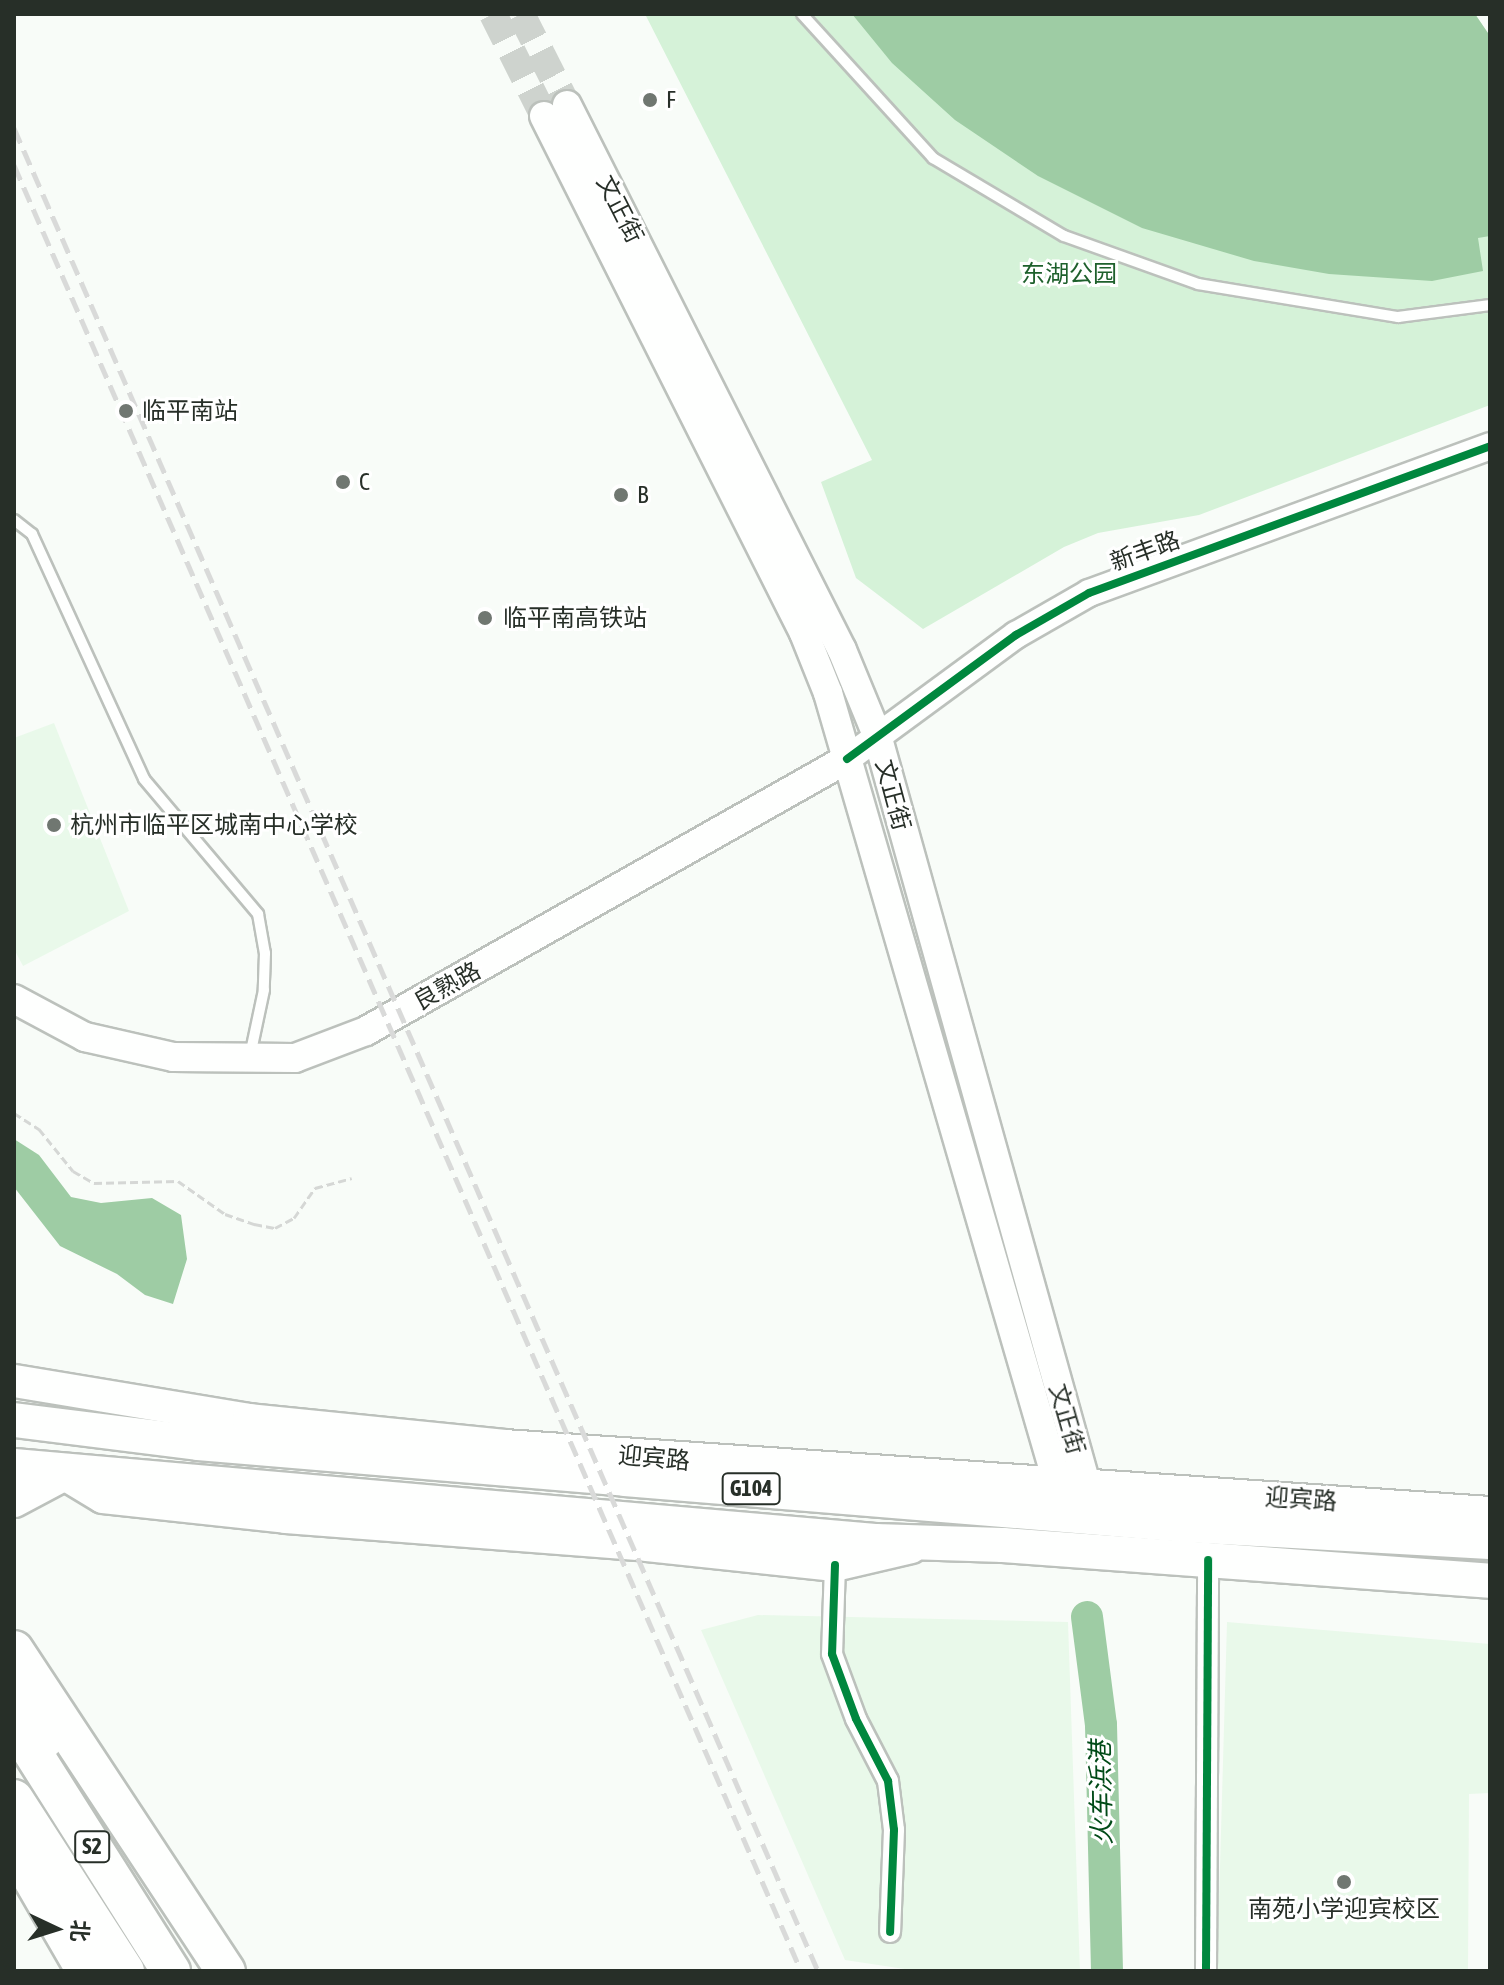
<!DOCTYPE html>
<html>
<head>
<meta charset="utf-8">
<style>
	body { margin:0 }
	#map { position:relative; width:1504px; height:1985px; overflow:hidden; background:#f8fcf8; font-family:"Asap Condensed","Noto Sans SC",sans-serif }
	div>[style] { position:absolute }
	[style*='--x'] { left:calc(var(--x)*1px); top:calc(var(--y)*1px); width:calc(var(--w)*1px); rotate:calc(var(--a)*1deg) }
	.built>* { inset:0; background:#e9f9ea }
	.green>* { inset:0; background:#d5f2d8 }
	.water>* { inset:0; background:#9ecca4 }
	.river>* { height:32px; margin:-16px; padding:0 16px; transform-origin:16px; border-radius:16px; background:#9ecca4 }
	.secondary-tunnel>* { height:28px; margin-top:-14px; transform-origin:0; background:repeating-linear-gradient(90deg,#ced3ce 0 28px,transparent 0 42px) }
	.path>* { height:3px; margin-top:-1.5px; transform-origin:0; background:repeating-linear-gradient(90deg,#d5d7d5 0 8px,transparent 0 12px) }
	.roads { filter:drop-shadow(2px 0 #bcc1bc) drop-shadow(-2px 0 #bcc1bc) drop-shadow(0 2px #bcc1bc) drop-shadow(0 -2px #bcc1bc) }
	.service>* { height:10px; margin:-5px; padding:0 5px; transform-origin:5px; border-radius:5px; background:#fefffe }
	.minor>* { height:20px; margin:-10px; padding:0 10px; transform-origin:10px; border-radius:10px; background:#fefffe }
	.tertiary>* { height:26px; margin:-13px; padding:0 13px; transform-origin:13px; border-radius:13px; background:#fefffe }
	.secondary>* { height:28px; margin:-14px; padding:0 14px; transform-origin:14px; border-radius:14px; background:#fefffe }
	.primary>* { height:32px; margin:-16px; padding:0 16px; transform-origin:16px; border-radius:16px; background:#fefffe }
	.trunk>* { height:34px; margin:-17px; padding:0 17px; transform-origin:17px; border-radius:17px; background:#fefffe }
	.motorway>* { height:38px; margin:-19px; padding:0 19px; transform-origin:19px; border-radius:19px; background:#fefffe }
	.rail>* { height:5px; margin-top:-2.5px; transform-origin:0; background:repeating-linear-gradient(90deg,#d9dad9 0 16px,transparent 0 24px) }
	.cycleway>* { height:8px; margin:-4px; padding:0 4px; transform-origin:4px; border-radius:4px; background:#00873e }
	.dots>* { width:22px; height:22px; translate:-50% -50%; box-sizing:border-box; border:4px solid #fff; border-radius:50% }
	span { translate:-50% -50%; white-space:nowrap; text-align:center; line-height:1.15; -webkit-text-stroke:6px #fff; paint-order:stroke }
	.shield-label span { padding:2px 6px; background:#fff; border:2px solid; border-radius:6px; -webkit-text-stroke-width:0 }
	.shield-label { font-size:22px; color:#272f28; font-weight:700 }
	.poi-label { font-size:24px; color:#272f28 }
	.left { translate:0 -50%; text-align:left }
	.street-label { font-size:24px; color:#272f28 }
	.park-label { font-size:24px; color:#1e602c }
	.water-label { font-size:26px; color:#004a17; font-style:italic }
	.frame { position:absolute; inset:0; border:16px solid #272f28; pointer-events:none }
	.north { position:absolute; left:16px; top:1889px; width:80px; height:80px; -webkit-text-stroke:6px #fff; paint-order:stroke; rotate:94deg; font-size:22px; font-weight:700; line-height:32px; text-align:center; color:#272f28 }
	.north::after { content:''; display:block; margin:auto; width:28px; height:36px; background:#272f28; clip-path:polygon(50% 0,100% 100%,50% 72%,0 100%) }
</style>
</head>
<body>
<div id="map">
	<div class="built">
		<i style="clip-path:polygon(54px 723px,129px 911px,23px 966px,14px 949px,14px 738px)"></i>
		<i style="clip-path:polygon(758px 1615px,1068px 1622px,1080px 1971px,918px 1971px,845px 1960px,701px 1630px)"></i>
		<i style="clip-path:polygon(1227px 1622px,1490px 1644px,1490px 1793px,1469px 1794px,1468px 1971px,1217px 1971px)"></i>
	</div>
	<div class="green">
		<i style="clip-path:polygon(645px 14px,1475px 14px,1490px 36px,1490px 405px,1199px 515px,1098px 533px,1064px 547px,923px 629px,856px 578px,821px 482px,872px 460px)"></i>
	</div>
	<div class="water">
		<i style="clip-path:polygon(852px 14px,1475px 14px,1490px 36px,1490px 236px,1478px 238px,1483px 271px,1432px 281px,1329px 274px,1254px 261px,1142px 228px,1038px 176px,955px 120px,892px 63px)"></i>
		<i style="clip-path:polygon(14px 1139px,39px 1155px,71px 1197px,101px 1203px,152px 1198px,181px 1215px,187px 1259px,173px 1304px,145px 1295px,117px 1274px,60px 1246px,14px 1187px)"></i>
	</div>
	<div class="river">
		<i style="--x:1087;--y:1617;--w:109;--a:82.6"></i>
		<i style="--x:1101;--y:1725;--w:246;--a:88.6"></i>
	</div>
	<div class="secondary-tunnel">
		<i style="--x:493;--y:14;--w:114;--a:63.4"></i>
		<i style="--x:521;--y:14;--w:102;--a:63.2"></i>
	</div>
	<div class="path">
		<i style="--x:14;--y:1113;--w:30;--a:33"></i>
		<i style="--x:39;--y:1129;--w:54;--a:51"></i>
		<i style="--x:73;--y:1171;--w:24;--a:30"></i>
		<i style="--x:94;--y:1183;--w:84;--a:-1.4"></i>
		<i style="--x:178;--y:1181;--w:57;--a:35.1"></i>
		<i style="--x:225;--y:1214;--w:31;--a:19"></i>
		<i style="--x:254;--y:1224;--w:21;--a:11"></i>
		<i style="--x:275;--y:1228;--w:21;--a:-28"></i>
		<i style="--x:294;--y:1218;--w:37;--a:-55"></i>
		<i style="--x:315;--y:1188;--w:38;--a:-15"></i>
	</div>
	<div class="roads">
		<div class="service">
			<i style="--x:802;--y:14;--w:195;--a:47.7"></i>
			<i style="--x:933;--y:158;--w:152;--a:30.8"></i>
			<i style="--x:1064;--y:236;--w:142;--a:19.7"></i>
			<i style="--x:1198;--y:284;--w:203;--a:9.4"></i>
			<i style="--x:1398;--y:317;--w:93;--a:-7.4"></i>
			<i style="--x:14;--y:520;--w:23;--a:38"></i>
			<i style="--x:32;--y:534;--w:269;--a:65.4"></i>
			<i style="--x:144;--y:779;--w:177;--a:49.8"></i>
			<i style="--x:258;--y:914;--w:40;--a:80"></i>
			<i style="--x:265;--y:953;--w:37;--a:92"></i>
			<i style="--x:264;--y:990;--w:67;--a:102"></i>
		</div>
		<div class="minor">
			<i style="--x:835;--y:1565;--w:89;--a:91.9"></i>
			<i style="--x:832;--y:1654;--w:69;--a:69.7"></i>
			<i style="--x:856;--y:1719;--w:70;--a:62.7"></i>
			<i style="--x:888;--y:1781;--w:49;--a:83"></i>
			<i style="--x:894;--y:1830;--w:102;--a:92.2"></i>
			<i style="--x:1206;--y:1971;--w:411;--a:-89.7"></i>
		</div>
		<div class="tertiary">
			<i style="--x:847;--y:759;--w:210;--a:-36.3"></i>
			<i style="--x:1016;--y:635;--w:84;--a:-29.9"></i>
			<i style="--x:1089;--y:593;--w:427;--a:-20.1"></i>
		</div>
		<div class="secondary">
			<i style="--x:567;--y:105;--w:610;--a:63.23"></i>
			<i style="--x:842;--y:650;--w:92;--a:67.6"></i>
			<i style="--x:877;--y:735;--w:778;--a:74.41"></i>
			<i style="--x:544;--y:116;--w:579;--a:63.3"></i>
			<i style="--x:804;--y:633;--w:65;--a:68.2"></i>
			<i style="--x:828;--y:693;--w:821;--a:73.8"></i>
			<i style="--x:14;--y:999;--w:81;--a:28.2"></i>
			<i style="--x:85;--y:1037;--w:90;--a:12.8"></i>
			<i style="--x:173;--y:1057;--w:122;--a:0.5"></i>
			<i style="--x:295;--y:1058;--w:76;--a:-20.8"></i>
			<i style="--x:366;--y:1031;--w:553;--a:-29.49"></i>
		</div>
		<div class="primary">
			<i style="--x:14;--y:1381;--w:238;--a:9.4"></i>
			<i style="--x:249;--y:1420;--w:256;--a:5.8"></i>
			<i style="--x:504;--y:1446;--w:988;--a:3.89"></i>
			<i style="--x:14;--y:1501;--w:58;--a:-27.9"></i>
			<i style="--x:65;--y:1474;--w:44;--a:31.2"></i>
			<i style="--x:103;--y:1497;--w:184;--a:6.2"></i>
			<i style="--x:286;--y:1517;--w:362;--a:4.4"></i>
			<i style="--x:647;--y:1545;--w:189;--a:6.1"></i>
			<i style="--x:835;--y:1565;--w:78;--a:-13.3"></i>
			<i style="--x:14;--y:1692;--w:59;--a:57.4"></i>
		</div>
		<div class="trunk">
			<i style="--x:14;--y:1420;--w:185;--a:7.1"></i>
			<i style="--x:198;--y:1443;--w:429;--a:4.8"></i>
			<i style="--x:625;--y:1479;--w:563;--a:4.69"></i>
			<i style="--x:1186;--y:1525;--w:304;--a:3.2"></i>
			<i style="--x:14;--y:1466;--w:864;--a:4.98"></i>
			<i style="--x:875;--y:1541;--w:128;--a:1.8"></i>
			<i style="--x:1003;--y:1545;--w:488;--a:4.2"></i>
		</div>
		<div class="motorway">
			<i style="--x:14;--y:1650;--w:385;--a:56.6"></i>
			<i style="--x:14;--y:1723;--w:294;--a:57.7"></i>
			<i style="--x:14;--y:1799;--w:205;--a:57.2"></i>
			<i style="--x:14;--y:1847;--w:143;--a:59.9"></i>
		</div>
	</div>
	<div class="rail">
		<i style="--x:14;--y:128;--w:2011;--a:66.43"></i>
		<i style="--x:14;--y:165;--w:1970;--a:66.45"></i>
	</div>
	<div class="cycleway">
		<i style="--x:847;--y:759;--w:210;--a:-36.3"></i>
		<i style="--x:1016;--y:635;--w:84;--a:-29.9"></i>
		<i style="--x:1089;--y:593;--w:427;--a:-20.1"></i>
		<i style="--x:835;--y:1565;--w:89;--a:91.9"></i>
		<i style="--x:832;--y:1654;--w:69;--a:69.7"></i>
		<i style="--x:856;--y:1719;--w:70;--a:62.7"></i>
		<i style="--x:888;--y:1781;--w:49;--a:83"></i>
		<i style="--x:894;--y:1830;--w:102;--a:92.2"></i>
		<i style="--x:1206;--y:1971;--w:411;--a:-89.7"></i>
	</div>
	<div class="dots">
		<i style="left:650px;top:100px;background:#707771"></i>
		<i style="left:126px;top:411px;background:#707771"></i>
		<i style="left:343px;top:482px;background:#707771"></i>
		<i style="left:621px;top:495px;background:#707771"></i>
		<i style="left:485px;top:618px;background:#707771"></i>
		<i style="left:54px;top:825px;background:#707771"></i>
		<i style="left:1344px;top:1882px;background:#707771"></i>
	</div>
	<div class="shield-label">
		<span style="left:751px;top:1489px">G104</span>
		<span style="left:92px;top:1847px">S2</span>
	</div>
	<div class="poi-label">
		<span class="left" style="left:666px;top:100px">F</span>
		<span class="left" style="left:142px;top:411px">临平南站</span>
		<span class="left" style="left:359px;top:482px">C</span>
		<span class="left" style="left:637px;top:495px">B</span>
		<span class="left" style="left:503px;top:618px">临平南高铁站</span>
		<span class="left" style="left:70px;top:825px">杭州市临平区城南中心学校</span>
		<span style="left:1344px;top:1909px">南苑小学迎宾校区</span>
	</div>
	<div class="street-label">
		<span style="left:620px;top:209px;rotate:63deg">文正街</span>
		<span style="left:1145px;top:551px;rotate:-20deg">新丰路</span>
		<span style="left:893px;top:795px;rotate:75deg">文正街</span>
		<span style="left:447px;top:986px;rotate:-29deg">良熟路</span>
		<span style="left:1067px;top:1419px;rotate:74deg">文正街</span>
		<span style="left:654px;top:1458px;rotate:5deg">迎宾路</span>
		<span style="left:1301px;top:1499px;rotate:4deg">迎宾路</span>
	</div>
	<div class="park-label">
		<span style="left:1069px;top:274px">东湖公园</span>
	</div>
	<div class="water-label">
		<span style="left:1102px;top:1793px;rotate:-91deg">火车浜港</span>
	</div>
	<div class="frame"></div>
	<div class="north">北</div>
</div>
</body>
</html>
